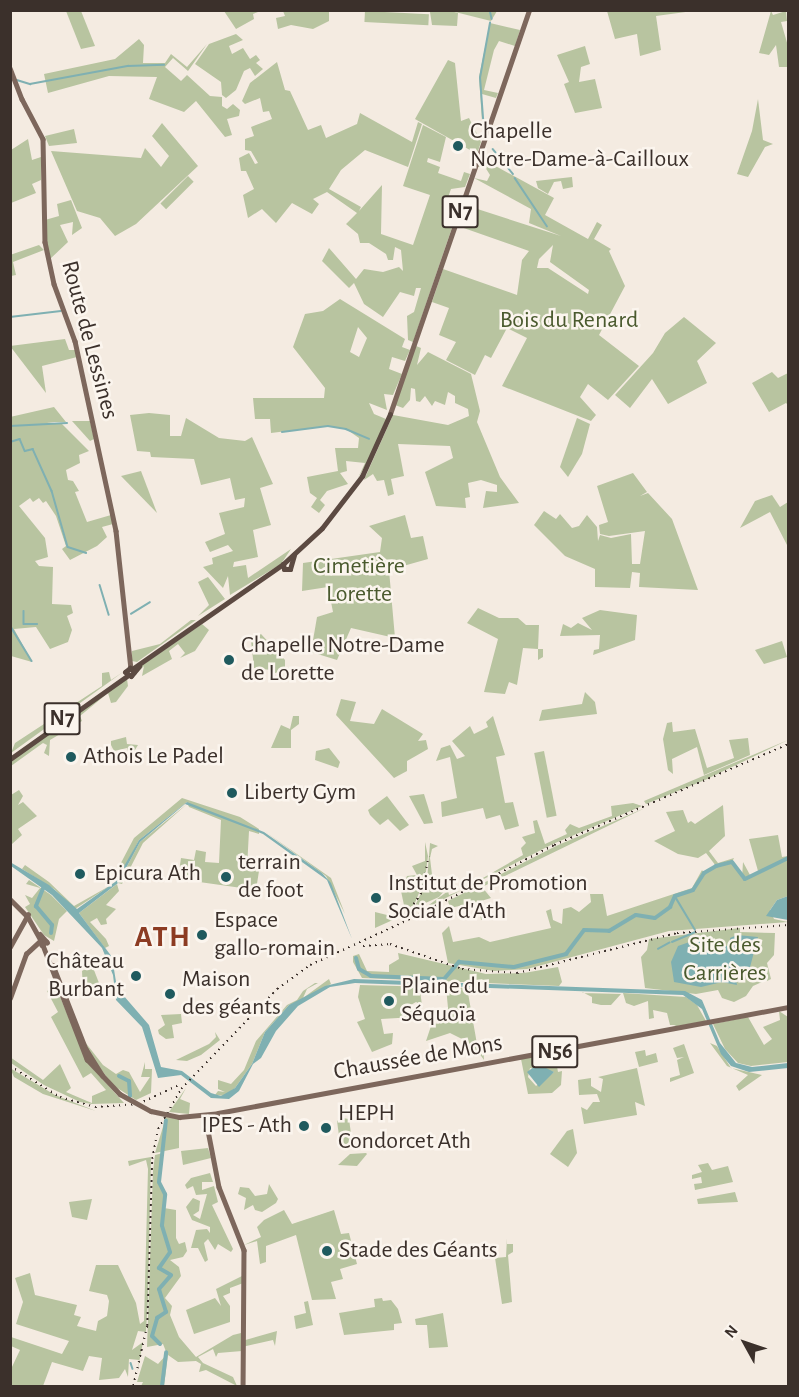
<!DOCTYPE html>
<html>
<head>
<meta charset="utf-8">
<style>
	body { margin:0 }
	#map { position:relative; width:799px; height:1397px; overflow:hidden; background:#f4ebe1; font-family:"Alegreya Sans",sans-serif }
	div>[style] { position:absolute }
	[style*='--x'] { left:calc(var(--x)*1px); top:calc(var(--y)*1px); width:calc(var(--w)*1px); rotate:calc(var(--a)*1deg) }
	.green>* { inset:0; background:#b8c4a0; transform-origin:0 0 }
	.water>* { inset:0; background:#7fb0b2 }
	.stream>* { height:1.5px; margin:-0.75px; padding:0 0.75px; transform-origin:0.75px; border-radius:0.75px; background:#7fb0b2 }
	.river>* { height:4px; margin:-2px; padding:0 2px; transform-origin:2px; border-radius:2px; background:#7fb0b2 }
	.major>* { height:4.5px; margin:-2.25px; padding:0 2.25px; transform-origin:2.25px; border-radius:2.25px; background:#7d675c }
	.highway>* { height:5px; margin:-2.5px; padding:0 2.5px; transform-origin:2.5px; border-radius:2.5px; background:#5c4a42 }
	.rail>* { height:1.5px; margin-top:-0.75px; transform-origin:0; background:repeating-linear-gradient(90deg,#3b302b 0 1.5px,transparent 0 6px) }
	.major-bridge>* { height:4.5px; margin:-2.25px; padding:0 2.25px; transform-origin:2.25px; border-radius:2.25px; background:#7d675c }
	.dots>* { width:16px; height:16px; translate:-50% -50%; box-sizing:border-box; border:3px solid #fbf5ee; border-radius:50% }
	span { translate:-50% -50%; white-space:nowrap; text-align:center; line-height:1.15; -webkit-text-stroke:5px #fbf5ee; paint-order:stroke }
	.shield-label span { padding:2px 4px; background:#fbf5ee; border:2px solid; border-radius:4px; -webkit-text-stroke-width:0 }
	.shield-label { font-size:22px; color:#3b302b; font-weight:700 }
	.poi-label { font-size:24px; color:#3b302b }
	.left { translate:0 -50%; text-align:left }
	.right { translate:-100% -50%; text-align:right }
	.park-label { font-size:24px; color:#4a5a2e }
	.street-label { font-size:24px; color:#3b302b }
	.district-label { font-size:30px; color:#8c3b22; font-weight:700; letter-spacing:1.5px }
	.frame { position:absolute; inset:0; border:12px solid #3b302b; pointer-events:none }
	.north { position:absolute; left:715px; top:1313px; width:60px; height:60px; -webkit-text-stroke:4px #fbf5ee; paint-order:stroke; rotate:310deg; font-size:16px; font-weight:700; line-height:24px; text-align:center; color:#3b302b }
	.north::after { content:''; display:block; margin:auto; width:21px; height:27px; background:#3b302b; clip-path:polygon(50% 0,100% 100%,50% 72%,0 100%) }
</style>
</head>
<body>
<div id="map">
	<div class="green">
		<i style="clip-path:polygon(447px 10px,458px 13px,457px 26px,432px 25px,430px 12px)"></i>
		<i style="clip-path:polygon(66px 11px,81px 11px,95px 46px,81px 49px)"></i>
		<i style="clip-path:polygon(224px 11px,258px 10px,258px 12px,253px 14px,254px 19px,236px 29px)"></i>
		<i style="clip-path:polygon(283px 11px,329px 11px,329px 21px,313px 29px,291px 25px,278px 29px,276px 18px,285px 16px)"></i>
		<i style="left:365px;top:11px;width:64px;height:11px;rotate:3deg"></i>
		<i style="clip-path:polygon(451px 11px,497px 10px,497px 11px,491px 21px)"></i>
		<i style="clip-path:polygon(607px 11px,693px 10px,693px 11px,656px 16px,661px 50px,640px 56px,637px 34px,615px 39px)"></i>
		<i style="clip-path:polygon(771px 11px,773px 15px,786px 11px,787px 21px,781px 22px,788px 46px,788px 67px,779px 67px,776px 45px,769px 55px,759px 53px)"></i>
		<i style="clip-path:polygon(490px 23px,520px 30px,515px 46px,499px 41px,494px 50px,484px 90px,498px 93px,496px 98px,482px 94px,482px 121px,479px 77px)"></i>
		<i style="clip-path:polygon(236px 34px,243px 40px,229px 46px,232px 54px,243px 48px,250px 59px,256px 55px,260px 60px,256px 63px,263px 69px,255px 76px,250px 68px,244px 71px,236px 90px,226px 98px,222px 95px,221px 82px,195px 64px,209px 44px)"></i>
		<i style="clip-path:polygon(139px 39px,144px 45px,143px 63px,165px 63px,171px 54px,187px 67px,207px 44px,188px 71px,173px 58px,165px 67px,181px 81px,187px 75px,210px 96px,222px 97px,222px 106px,227px 109px,233px 104px,240px 110px,239px 116px,227px 119px,232px 135px,225px 137px,196px 101px,184px 112px,149px 99px,157px 77px,109px 76px,48px 93px,44px 74px,115px 59px)"></i>
		<i style="clip-path:polygon(585px 46px,590px 64px,581px 67px,579px 82px,595px 79px,602px 108px,575px 113px,564px 84px,569px 82px,557px 55px)"></i>
		<i style="clip-path:polygon(448px 60px,455px 63px,461px 121px,469px 118px,481px 142px,477px 154px,415px 119px)"></i>
		<i style="clip-path:polygon(277px 62px,285px 90px,290px 91px,308px 130px,321px 125px,326px 138px,357px 124px,360px 113px,412px 142px,418px 122px,422px 124px,408px 167px,365px 150px,341px 170px,329px 189px,361px 207px,359px 211px,382px 185px,381px 234px,413px 245px,430px 195px,403px 186px,423px 125px,446px 137px,440px 162px,428px 158px,427px 162px,440px 167px,438px 173px,461px 181px,464px 172px,470px 174px,465px 187px,451px 189px,445px 206px,441px 205px,457px 213px,413px 342px,408px 340px,407px 316px,414px 312px,421px 288px,416px 288px,414px 296px,400px 292px,383px 317px,364px 304px,354px 283px,349px 288px,322px 261px,329px 248px,356px 279px,364px 269px,383px 272px,399px 267px,403px 271px,401px 250px,395px 247px,393px 260px,388px 260px,386px 254px,369px 243px,360px 243px,358px 234px,346px 224px,357px 213px,327px 192px,313px 199px,319px 204px,312px 214px,292px 203px,276px 223px,262px 209px,248px 218px,243px 195px,254px 189px,246px 171px,241px 171px,239px 158px,249px 153px,255px 164px,258px 163px,251px 151px,245px 150px,245px 139px,254px 136px,251px 127px,272px 119px,269px 111px,263px 112px,260px 98px,245px 104px,242px 101px,250px 83px)"></i>
		<i style="clip-path:polygon(758px 99px,763px 140px,773px 144px,765px 147px,748px 177px,737px 174px,752px 131px)"></i>
		<i style="clip-path:polygon(162px 123px,198px 166px,136px 224px,115px 236px,100px 218px,77px 211px,51px 151px,141px 158px,145px 148px,161px 167px,169px 156px,152px 136px)"></i>
		<i style="clip-path:polygon(74px 129px,77px 143px,49px 146px,45px 136px)"></i>
		<i style="clip-path:polygon(28px 139px,32px 160px,41px 157px,41px 180px,32px 184px,36px 193px,11px 203px,11px 150px)"></i>
		<i style="clip-path:polygon(evenodd,481px 158px,554px 198px,545px 215px,588px 239px,597px 222px,602px 225px,594px 239px,611px 249px,609px 251px,625px 286px,599px 335px,639px 366px,608px 400px,588px 384px,580px 397px,596px 415px,591px 421px,502px 386px,527px 338px,507px 328px,491px 358px,485px 355px,475px 375px,446px 360px,456px 342px,439px 335px,449px 308px,432px 302px,443px 269px,517px 295px,522px 260px,529px 251px,458px 226px,465px 205px,561px 236px,529px 223px,531px 209px,474px 178px,487px 181px,490px 175px,485px 167px,478px 167px,481px 158px,553px 245px,550px 262px,589px 290px,588px 294px,548px 268px,537px 268px,539px 259px,553px 245px)"></i>
		<i style="left:188px;top:176px;width:8px;height:39px;rotate:45deg"></i>
		<i style="clip-path:polygon(572px 177px,573px 187px,563px 189px,561px 181px,554px 182px,548px 194px,538px 188px,536px 181px)"></i>
		<i style="clip-path:polygon(71px 200px,82px 228px,72px 235px,73px 222px,60px 225px,68px 242px,49px 260px,45px 220px,59px 216px,57px 204px)"></i>
		<i style="clip-path:polygon(39px 245px,44px 250px,13px 262px,16px 275px,11px 276px,10px 255px)"></i>
		<i style="clip-path:polygon(evenodd,340px 299px,405px 339px,402px 347px,410px 350px,405px 361px,392px 357px,389px 369px,402px 374px,393px 395px,384px 394px,387px 410px,369px 403px,374px 414px,386px 419px,371px 456px,358px 478px,365px 463px,346px 461px,347px 471px,340px 473px,348px 484px,327px 491px,320px 500px,325px 505px,319px 513px,311px 507px,317px 498px,310px 493px,307px 477px,338px 471px,335px 448px,358px 448px,359px 438px,346px 429px,328px 426px,271px 433px,270px 419px,255px 419px,253px 398px,324px 398px,325px 388px,293px 347px,305px 314px,323px 311px,340px 299px,358px 327px,367px 338px,359px 357px,350px 352px,358px 327px)"></i>
		<i style="clip-path:polygon(684px 317px,716px 343px,697px 361px,707px 383px,668px 404px,652px 379px,630px 408px,615px 395px,653px 353px,665px 333px)"></i>
		<i style="clip-path:polygon(65px 339px,69px 350px,75px 350px,77px 357px,42px 366px,46px 393px,10px 346px)"></i>
		<i style="clip-path:polygon(416px 346px,421px 348px,417px 365px,428px 352px,471px 374px,480px 411px,477px 422px,500px 477px,519px 503px,483px 508px,486px 491px,497px 492px,497px 485px,481px 480px,468px 483px,470px 497px,465px 498px,466px 508px,436px 506px,425px 472px,453px 458px,450px 446px,398px 444px,404px 476px,391px 479px,394px 494px,388px 496px,384px 480px,377px 481px,373px 474px,364px 480px,393px 415px,448px 425px,469px 416px,468px 409px,455px 403px,455px 396px,448px 392px,445px 405px,435px 401px,432px 406px,425px 396px,420px 402px,416px 401px,415px 389px,411px 388px,410px 400px,403px 408px,395px 405px)"></i>
		<i style="clip-path:polygon(772px 372px,778px 378px,788px 373px,788px 405px,786px 403px,769px 412px,752px 383px)"></i>
		<i style="clip-path:polygon(54px 407px,66px 422px,47px 422px,62px 424px,89px 451px,79px 455px,80px 463px,66px 470px,68px 480px,73px 481px,79px 491px,75px 492px,87px 522px,111px 515px,113px 524px,102px 527px,107px 537px,97px 546px,70px 560px,62px 549px,66px 546px,56px 516px,46px 501px,43px 503px,39px 498px,33px 502px,30px 498px,19px 506px,45px 538px,48px 557px,35px 561px,39px 566px,53px 567px,52px 604px,71px 605px,73px 613px,67px 616px,72px 630px,68px 642px,50px 649px,36px 627px,14px 629px,32px 662px,11px 656px,10px 417px)"></i>
		<i style="clip-path:polygon(149px 413px,170px 415px,170px 436px,181px 436px,186px 418px,219px 438px,245px 441px,252px 437px,273px 484px,260px 488px,271px 525px,253px 530px,258px 557px,234px 562px,233px 567px,246px 565px,248px 578px,291px 549px,281px 564px,230px 595px,228px 576px,223px 588px,203px 567px,213px 564px,212px 558px,233px 551px,228px 545px,210px 552px,205px 542px,225px 534px,219px 513px,244px 507px,245px 498px,235px 500px,230px 478px,201px 485px,194px 459px,151px 457px,150px 452px,137px 451px,130px 415px)"></i>
		<i style="clip-path:polygon(577px 418px,590px 424px,582px 454px,568px 477px,560px 467px)"></i>
		<i style="clip-path:polygon(72px 421px,90px 421px,94px 439px,90px 441px)"></i>
		<i style="clip-path:polygon(141px 471px,157px 513px,121px 476px)"></i>
		<i style="clip-path:polygon(633px 473px,647px 492px,640px 496px,648px 493px,672px 519px,698px 590px,639px 587px,640px 573px,632px 572px,630px 588px,595px 587px,595px 569px,565px 556px,534px 525px,544px 511px,556px 519px,560px 514px,572px 528px,579px 526px,587px 515px,597px 527px,598px 541px,600px 535px,611px 538px,631px 534px,632px 564px,640px 564px,645px 531px,609px 536px,600px 534px,599px 525px,608px 522px,597px 486px)"></i>
		<i style="clip-path:polygon(772px 495px,780px 507px,788px 502px,787px 545px,770px 512px,740px 528px,755px 501px)"></i>
		<i style="clip-path:polygon(405px 515px,411px 538px,423px 536px,428px 559px,389px 570px,395px 638px,351px 628px,337px 660px,311px 652px,317px 617px,333px 612px,328px 587px,302px 591px,303px 563px,380px 552px,382px 538px,369px 526px)"></i>
		<i style="clip-path:polygon(208px 577px,225px 599px,198px 616px,209px 605px,198px 582px)"></i>
		<i style="clip-path:polygon(478px 608px,499px 618px,518px 618px,526px 625px,539px 625px,538px 649px,543px 649px,543px 657px,538px 660px,538px 649px,523px 648px,517px 685px,509px 682px,505px 694px,484px 692px,498px 639px,467px 623px)"></i>
		<i style="clip-path:polygon(600px 610px,637px 615px,635px 640px,593px 655px,594px 650px,599px 649px,600px 635px,560px 636px,563px 624px,571px 628px,578px 623px,592px 630px,582px 618px)"></i>
		<i style="clip-path:polygon(191px 620px,196px 620px,137px 662px,132px 661px,132px 651px,160px 644px)"></i>
		<i style="clip-path:polygon(202px 624px,209px 630px,195px 651px,180px 658px,185px 653px,178px 644px,169px 651px,172px 659px,142px 676px,144px 666px,133px 677px,141px 666px)"></i>
		<i style="clip-path:polygon(261px 634px,285px 660px,285px 669px,273px 674px,271px 670px,254px 668px,251px 641px)"></i>
		<i style="clip-path:polygon(782px 641px,787px 657px,764px 664px,755px 650px)"></i>
		<i style="clip-path:polygon(109px 672px,111px 680px,123px 672px,11px 753px,15px 743px,102px 686px,102px 673px)"></i>
		<i style="clip-path:polygon(127px 679px,128px 686px,116px 702px,111px 703px,108px 693px,80px 716px,82px 721px,50px 740px,49px 756px,44px 753px,47px 745px,43px 743px,11px 766px,10px 761px)"></i>
		<i style="clip-path:polygon(585px 692px,595px 702px,597px 714px,539px 721px,542px 710px,582px 704px)"></i>
		<i style="clip-path:polygon(341px 699px,356px 702px,350px 721px,374px 724px,382px 709px,423px 734px,418px 741px,426px 740px,428px 749px,407px 761px,407px 771px,394px 778px,336px 715px)"></i>
		<i style="clip-path:polygon(293px 716px,299px 716px,299px 724px,291px 730px,291px 748px,271px 748px,281px 725px,290px 729px)"></i>
		<i style="clip-path:polygon(493px 716px,505px 755px,496px 757px,505px 803px,513px 802px,519px 826px,505px 830px,500px 815px,486px 819px,483px 808px,442px 817px,441px 802px,457px 798px,450px 757px,436px 761px,441px 748px,450px 745px,457px 759px,465px 756px,452px 741px,470px 726px,474px 734px,488px 727px,486px 722px)"></i>
		<i style="clip-path:polygon(672px 722px,673px 732px,695px 729px,707px 768px,734px 758px,729px 740px,748px 738px,750px 755px,704px 775px,697px 747px,672px 759px,673px 774px,668px 770px,663px 739px,667px 723px)"></i>
		<i style="clip-path:polygon(126px 737px,127px 744px,138px 745px,130px 758px,127px 748px,114px 751px,111px 745px,111px 741px)"></i>
		<i style="clip-path:polygon(788px 740px,705px 780px,646px 804px,644px 801px)"></i>
		<i style="clip-path:polygon(329px 748px,340px 762px,338px 768px,315px 760px,316px 751px)"></i>
		<i style="left:544px;top:751px;width:66px;height:10px;rotate:79deg"></i>
		<i style="clip-path:polygon(19px 790px,23px 796px,18px 805px,23px 802px,37px 816px,18px 829px,22px 835px,12px 844px,11px 795px)"></i>
		<i style="clip-path:polygon(424px 794px,433px 823px,424px 824px,409px 796px)"></i>
		<i style="clip-path:polygon(387px 796px,409px 825px,400px 831px,388px 819px,380px 825px,370px 815px,368px 810px)"></i>
		<i style="clip-path:polygon(182px 798px,240px 817px,259px 829px,259px 834px,249px 831px,247px 868px,259px 871px,256px 890px,178px 879px,181px 858px,194px 860px,196px 850px,206px 852px,205px 862px,219px 863px,221px 820px,189px 807px,187px 802px,139px 840px,121px 874px,115px 882px,112px 880px,134px 838px)"></i>
		<i style="clip-path:polygon(633px 803px,642px 806px,553px 844px,422px 910px,448px 891px,449px 895px,462px 890px,523px 855px,521px 848px,526px 843px,522px 837px,535px 833px,533px 821px,537px 820px,545px 844px,567px 834px,565px 830px,570px 824px,579px 828px,612px 816px,611px 806px)"></i>
		<i style="clip-path:polygon(187px 804px,143px 843px,122px 884px,118px 883px,140px 842px)"></i>
		<i style="clip-path:polygon(723px 805px,725px 836px,709px 851px,718px 863px,734px 858px,732px 862px,742px 878px,743px 862px,750px 875px,745px 879px,748px 878px,770px 866px,758px 871px,749px 839px,778px 835px,782px 857px,788px 856px,788px 896px,777px 900px,770px 910px,774px 919px,788px 922px,669px 931px,527px 969px,494px 971px,448px 963px,442px 933px,449px 926px,453px 942px,479px 937px,490px 942px,551px 928px,546px 911px,551px 909px,553px 920px,562px 924px,563px 909px,571px 907px,579px 912px,591px 902px,590px 894px,603px 894px,607px 916px,692px 888px,702px 870px,704px 873px,716px 866px,706px 853px,698px 858px,678px 854px,654px 841px,675px 831px,666px 812px,683px 810px,688px 823px,691px 821px,695px 824px)"></i>
		<i style="clip-path:polygon(645px 808px,482px 887px,491px 898px,481px 901px,485px 919px,481px 920px,478px 902px,450px 908px,448px 901px,556px 846px)"></i>
		<i style="clip-path:polygon(264px 831px,331px 878px,345px 914px,326px 876px)"></i>
		<i style="clip-path:polygon(425px 842px,428px 856px,425px 879px,414px 905px,405px 910px,401px 891px,407px 876px,417px 875px,412px 866px,425px 861px)"></i>
		<i style="clip-path:polygon(430px 843px,438px 846px,432px 849px,430px 858px,434px 891px,445px 890px,439px 897px,414px 908px,427px 880px)"></i>
		<i style="clip-path:polygon(25px 865px,49px 882px,74px 906px,113px 884px,75px 909px,54px 889px,22px 869px)"></i>
		<i style="clip-path:polygon(29px 880px,51px 895px,67px 911px,59px 919px,54px 941px,44px 935px,25px 907px,30px 904px,25px 895px,32px 898px,40px 888px,26px 884px)"></i>
		<i style="clip-path:polygon(117px 884px,119px 891px,106px 905px,116px 909px,106px 919px,107px 924px,101px 925px,97px 918px,90px 922px,106px 939px,109px 946px,105px 948px,79px 913px)"></i>
		<i style="clip-path:polygon(375px 912px,395px 917px,395px 919px,375px 928px)"></i>
		<i style="clip-path:polygon(740px 928px,740px 932px,775px 933px,774px 955px,767px 963px,771px 979px,767px 981px,764px 967px,759px 969px,762px 982px,753px 986px,746px 996px,734px 1002px,722px 998px,718px 990px,696px 994px,645px 988px,641px 957px,647px 950px,649px 939px)"></i>
		<i style="clip-path:polygon(398px 953px,486px 974px,524px 973px,558px 967px,562px 982px,559px 986px,362px 978px,353px 962px,353px 956px,359px 954px,367px 971px,389px 972px,389px 965px,399px 959px)"></i>
		<i style="clip-path:polygon(92px 965px,99px 983px,83px 991px,82px 971px)"></i>
		<i style="clip-path:polygon(329px 979px,331px 984px,299px 1001px,289px 1005px,265px 1032px,252px 1064px,235px 1088px,225px 1096px,215px 1095px,218px 1091px,225px 1092px,218px 1089px,218px 1080px,231px 1084px,244px 1070px,256px 1041px,287px 1005px,297px 1000px,303px 991px,315px 983px,318px 983px,307px 989px,303px 998px)"></i>
		<i style="clip-path:polygon(360px 985px,434px 987px,440px 993px,437px 996px,433px 991px,420px 991px,422px 1005px,416px 1002px,409px 1006px,414px 1008px,415px 1017px,381px 1019px,384px 1034px,393px 1033px,392px 1044px,372px 1052px,357px 1022px,365px 1019px,358px 997px)"></i>
		<i style="clip-path:polygon(56px 987px,87px 1062px,124px 1103px,92px 1104px,80px 1102px,44px 1085px,11px 1063px,10px 1057px,43px 1080px,60px 1064px,71px 1088px,66px 1092px,87px 1101px,92px 1103px,92px 1096px,106px 1090px,91px 1073px,83px 1078px,51px 1017px,58px 1012px,47px 991px)"></i>
		<i style="clip-path:polygon(446px 987px,473px 988px,468px 993px,477px 1044px,483px 1045px,484px 1060px,479px 1053px,465px 1052px,464px 1040px,450px 1033px,426px 1041px,432px 1023px,439px 1024px,433px 1012px,448px 1008px)"></i>
		<i style="clip-path:polygon(582px 992px,583px 993px,621px 994px,611px 1005px,601px 1005px,592px 1003px,592px 997px)"></i>
		<i style="clip-path:polygon(623px 993px,686px 997px,697px 1005px,706px 1021px,672px 1027px,676px 1025px,670px 1025px,667px 1013px,653px 1010px,654px 1018px,649px 1019px,648px 1001px,634px 1006px,626px 1003px)"></i>
		<i style="clip-path:polygon(779px 1011px,788px 1017px,788px 1062px,751px 1066px,738px 1063px,725px 1049px,713px 1024px,748px 1017px,764px 1045px,772px 1039px,763px 1027px,780px 1020px)"></i>
		<i style="clip-path:polygon(181px 1014px,182px 1023px,172px 1025px,174px 1038px,166px 1039px,159px 1034px,158px 1030px,165px 1025px,161px 1015px)"></i>
		<i style="clip-path:polygon(215px 1032px,220px 1040px,201px 1055px,187px 1061px,176px 1060px,209px 1044px,216px 1037px)"></i>
		<i style="clip-path:polygon(85px 1042px,103px 1065px,116px 1074px,123px 1070px,129px 1072px,140px 1092px,150px 1077px,141px 1077px,145px 1062px,145px 1069px,152px 1069px,151px 1093px,136px 1100px,114px 1086px,93px 1060px)"></i>
		<i style="clip-path:polygon(710px 1043px,717px 1046px,731px 1068px,762px 1075px,739px 1091px,736px 1086px,748px 1075px,727px 1066px)"></i>
		<i style="clip-path:polygon(684px 1044px,694px 1073px,670px 1082px,670px 1078px,680px 1075px,677px 1060px,684px 1057px,677px 1058px,673px 1048px)"></i>
		<i style="clip-path:polygon(645px 1050px,646px 1056px,656px 1053px,658px 1062px,639px 1067px,635px 1052px)"></i>
		<i style="clip-path:polygon(evenodd,547px 1054px,556px 1061px,558px 1072px,562px 1071px,561px 1085px,552px 1093px,528px 1094px,521px 1059px,547px 1054px,530px 1068px,554px 1072px,536px 1086px,528px 1077px,530px 1068px)"></i>
		<i style="clip-path:polygon(10px 1068px,55px 1095px,96px 1111px,43px 1094px,14px 1077px)"></i>
		<i style="clip-path:polygon(637px 1068px,645px 1106px,635px 1102px,637px 1115px,584px 1124px,581px 1107px,587px 1110px,593px 1102px,600px 1102px,597px 1094px,579px 1095px,578px 1080px,591px 1078px,591px 1086px,601px 1092px,603px 1079px,598px 1077px)"></i>
		<i style="clip-path:polygon(186px 1088px,180px 1099px,190px 1103px,189px 1114px,169px 1112px)"></i>
		<i style="clip-path:polygon(166px 1117px,179px 1119px,179px 1148px,155px 1153px)"></i>
		<i style="clip-path:polygon(342px 1118px,349px 1119px,352px 1141px,347px 1145px,340px 1143px,337px 1121px)"></i>
		<i style="clip-path:polygon(573px 1129px,577px 1153px,568px 1167px,550px 1154px,567px 1131px)"></i>
		<i style="clip-path:polygon(208px 1148px,211px 1158px,183px 1165px,181px 1151px)"></i>
		<i style="clip-path:polygon(163px 1153px,159px 1182px,165px 1194px,164px 1208px,176px 1210px,176px 1238px,179px 1244px,185px 1242px,187px 1251px,183px 1257px,170px 1260px,179px 1267px,181px 1276px,165px 1298px,172px 1306px,170px 1315px,179px 1337px,196px 1357px,233px 1335px,241px 1333px,242px 1341px,277px 1331px,275px 1346px,273px 1340px,242px 1347px,242px 1351px,218px 1353px,216px 1357px,213px 1349px,198px 1357px,203px 1363px,233px 1377px,237px 1386px,206px 1370px,199px 1372px,201px 1364px,196px 1361px,178px 1362px,168px 1355px,164px 1386px,141px 1386px,143px 1382px,137px 1382px,145px 1356px,158px 1364px,167px 1354px,163px 1344px,147px 1347px,153px 1171px,155px 1155px)"></i>
		<i style="clip-path:polygon(350px 1154px,366px 1153px,367px 1154px,357px 1166px,338px 1165px)"></i>
		<i style="clip-path:polygon(151px 1157px,148px 1299px,146px 1332px,138px 1331px,132px 1350px,143px 1342px,137px 1373px,139px 1360px,129px 1359px,128px 1377px,125px 1369px,119px 1378px,99px 1380px,102px 1358px,89px 1356px,83px 1371px,52px 1362px,43px 1386px,11px 1386px,11px 1369px,20px 1350px,11px 1346px,11px 1337px,62px 1354px,69px 1341px,16px 1324px,23px 1302px,15px 1278px,30px 1273px,35px 1295px,77px 1305px,74px 1315px,81px 1317px,77px 1326px,96px 1331px,98px 1321px,107px 1316px,109px 1301px,107px 1295px,89px 1291px,96px 1265px,118px 1265px,136px 1303px,140px 1324px,144px 1321px,148px 1169px,146px 1160px,129px 1166px,128px 1161px)"></i>
		<i style="clip-path:polygon(708px 1163px,712px 1170px,728px 1166px,733px 1182px,695px 1190px,694px 1184px,702px 1183px,701px 1177px,692px 1179px,692px 1175px,702px 1172px,698px 1165px)"></i>
		<i style="clip-path:polygon(210px 1173px,213px 1182px,202px 1182px,202px 1190px,214px 1186px,218px 1202px,212px 1205px,233px 1249px,231px 1252px,218px 1244px,215px 1250px,208px 1239px,204px 1243px,208px 1260px,205px 1262px,198px 1248px,191px 1248px,196px 1230px,207px 1229px,210px 1233px,210px 1227px,192px 1220px,186px 1207px,193px 1198px,200px 1201px,199px 1211px,193px 1215px,200px 1219px,207px 1194px,196px 1195px,193px 1186px,187px 1189px,185px 1185px,191px 1178px)"></i>
		<i style="clip-path:polygon(269px 1184px,278px 1199px,276px 1203px,262px 1212px,255px 1210px,253px 1205px,244px 1210px,246px 1198px,238px 1194px,240px 1187px,249px 1188px,255px 1196px,267px 1194px)"></i>
		<i style="clip-path:polygon(735px 1192px,738px 1202px,698px 1204px,697px 1199px)"></i>
		<i style="clip-path:polygon(92px 1199px,87px 1220px,72px 1217px,69px 1202px)"></i>
		<i style="clip-path:polygon(284px 1210px,292px 1224px,334px 1210px,341px 1234px,349px 1233px,357px 1264px,340px 1269px,343px 1279px,331px 1282px,336px 1299px,312px 1300px,296px 1235px,266px 1246px,266px 1262px,260px 1264px,257px 1241px,244px 1245px,261px 1237px,257px 1227px,264px 1220px)"></i>
		<i style="clip-path:polygon(507px 1238px,507px 1244px,513px 1244px,513px 1252px,508px 1255px,512px 1302px,502px 1304px,495px 1258px,506px 1257px)"></i>
		<i style="clip-path:polygon(242px 1276px,246px 1282px,230px 1288px,230px 1293px,223px 1296px,230px 1306px,230px 1322px,194px 1334px,186px 1310px,215px 1298px,221px 1306px,216px 1289px)"></i>
		<i style="clip-path:polygon(382px 1298px,383px 1301px,391px 1300px,398px 1309px,402px 1323px,394px 1324px,394px 1330px,344px 1335px,339px 1313px,375px 1307px,374px 1299px)"></i>
		<i style="clip-path:polygon(308px 1301px,313px 1325px,296px 1329px,294px 1316px,306px 1313px,304px 1302px)"></i>
		<i style="clip-path:polygon(443px 1313px,448px 1347px,429px 1348px,427px 1325px,416px 1325px,415px 1319px)"></i>
	</div>
	<div class="water">
		<i style="clip-path:polygon(187px 802px,264px 832px,322px 873px,331px 883px,352px 939px,327px 880px,263px 834px,185px 804px,140px 842px,118px 883px,79px 913px,112px 957px,117px 988px,149px 1025px,161px 1067px,182px 1071px,211px 1093px,221px 1096px,235px 1088px,252px 1064px,265px 1032px,289px 1005px,325px 986px,354px 979px,685px 991px,702px 1000px,720px 1043px,736px 1063px,752px 1067px,788px 1063px,788px 1068px,749px 1072px,731px 1066px,721px 1054px,702px 1009px,683px 995px,355px 983px,330px 987px,298px 1006px,276px 1031px,261px 1058px,253px 1064px,239px 1091px,229px 1099px,211px 1098px,181px 1075px,158px 1078px,142px 1027px,116px 1000px,113px 975px,102px 948px,52px 895px,11px 866px,10px 862px,49px 885px,77px 909px,115px 882px,139px 840px)"></i>
		<i style="clip-path:polygon(788px 896px,788px 920px,766px 916px,777px 900px)"></i>
		<i style="clip-path:polygon(737px 935px,758px 937px,749px 971px,734px 969px,737px 985px,722px 982px,701px 987px,674px 982px,671px 962px,678px 946px,698px 939px,731px 947px,730px 938px)"></i>
		<i style="clip-path:polygon(538px 1064px,554px 1072px,539px 1087px,527px 1072px)"></i>
	</div>
	<div class="stream">
		<i style="--x:490;--y:10;--w:9;--a:77"></i>
		<i style="--x:17;--y:80;--w:14;--a:17"></i>
		<i style="--x:30;--y:84;--w:100;--a:-10.4"></i>
		<i style="--x:128;--y:66;--w:36;--a:-2"></i>
		<i style="--x:484;--y:131;--w:53;--a:-94.3"></i>
		<i style="--x:480;--y:78;--w:56;--a:-79.7"></i>
		<i style="--x:493;--y:149;--w:32;--a:51"></i>
		<i style="--x:515;--y:178;--w:58;--a:56.3"></i>
		<i style="--x:10;--y:317;--w:51;--a:-6.7"></i>
		<i style="--x:10;--y:426;--w:57;--a:-3"></i>
		<i style="--x:282;--y:432;--w:46;--a:-7.4"></i>
		<i style="--x:328;--y:426;--w:18;--a:9"></i>
		<i style="--x:346;--y:429;--w:25;--a:23"></i>
		<i style="--x:10;--y:442;--w:10;--a:-17"></i>
		<i style="--x:20;--y:439;--w:13;--a:67"></i>
		<i style="--x:25;--y:451;--w:8;--a:-14"></i>
		<i style="--x:33;--y:449;--w:46;--a:65.7"></i>
		<i style="--x:52;--y:491;--w:58;--a:74.1"></i>
		<i style="--x:68;--y:547;--w:19;--a:18"></i>
		<i style="--x:100;--y:585;--w:31;--a:73"></i>
		<i style="--x:24;--y:611;--w:13;--a:90"></i>
		<i style="--x:24;--y:624;--w:13;--a:0"></i>
		<i style="--x:131;--y:614;--w:22;--a:-32"></i>
		<i style="--x:10;--y:625;--w:42;--a:58.6"></i>
		<i style="--x:675;--y:896;--w:39;--a:59"></i>
		<i style="--x:672;--y:942;--w:25;--a:-23"></i>
		<i style="--x:658;--y:949;--w:13;--a:-29"></i>
		<i style="--x:131;--y:1363;--w:6;--a:72"></i>
	</div>
	<div class="river">
		<i style="--x:44;--y:886;--w:22;--a:112"></i>
		<i style="--x:36;--y:906;--w:25;--a:50"></i>
		<i style="--x:52;--y:925;--w:8;--a:97"></i>
		<i style="--x:356;--y:958;--w:11;--a:75"></i>
		<i style="--x:359;--y:969;--w:14;--a:30"></i>
		<i style="--x:371;--y:976;--w:73;--a:2.4"></i>
		<i style="--x:444;--y:979;--w:23;--a:-49"></i>
		<i style="--x:459;--y:962;--w:55;--a:5.2"></i>
		<i style="--x:514;--y:967;--w:54;--a:-14"></i>
		<i style="--x:566;--y:954;--w:30;--a:-53"></i>
		<i style="--x:584;--y:930;--w:25;--a:2"></i>
		<i style="--x:609;--y:931;--w:31;--a:-31"></i>
		<i style="--x:636;--y:915;--w:19;--a:9"></i>
		<i style="--x:655;--y:918;--w:19;--a:-36"></i>
		<i style="--x:670;--y:907;--w:12;--a:-66"></i>
		<i style="--x:675;--y:896;--w:19;--a:-18"></i>
		<i style="--x:693;--y:890;--w:20;--a:-57"></i>
		<i style="--x:704;--y:873;--w:14;--a:-30"></i>
		<i style="--x:716;--y:866;--w:16;--a:-14"></i>
		<i style="--x:732;--y:862;--w:21;--a:53"></i>
		<i style="--x:745;--y:879;--w:48;--a:-26"></i>
		<i style="--x:119;--y:1076;--w:11;--a:27"></i>
		<i style="--x:129;--y:1081;--w:15;--a:86"></i>
		<i style="--x:160;--y:1344;--w:11;--a:-135"></i>
		<i style="--x:152;--y:1336;--w:19;--a:-74"></i>
		<i style="--x:157;--y:1318;--w:11;--a:-34"></i>
		<i style="--x:166;--y:1312;--w:24;--a:-107"></i>
		<i style="--x:159;--y:1289;--w:18;--a:-49"></i>
		<i style="--x:171;--y:1275;--w:14;--a:-150"></i>
		<i style="--x:159;--y:1268;--w:19;--a:-55"></i>
		<i style="--x:170;--y:1252;--w:28;--a:-107"></i>
		<i style="--x:162;--y:1225;--w:31;--a:-84"></i>
		<i style="--x:165;--y:1194;--w:13;--a:-117"></i>
		<i style="--x:159;--y:1182;--w:62;--a:-83.6"></i>
		<i style="--x:162;--y:1386;--w:34;--a:-83"></i>
	</div>
	<div class="major">
		<i style="--x:10;--y:68;--w:33;--a:69"></i>
		<i style="--x:22;--y:99;--w:45;--a:62.3"></i>
		<i style="--x:43;--y:139;--w:103;--a:88.9"></i>
		<i style="--x:45;--y:242;--w:43;--a:77.9"></i>
		<i style="--x:54;--y:284;--w:61;--a:69.8"></i>
		<i style="--x:75;--y:341;--w:194;--a:77.8"></i>
		<i style="--x:116;--y:531;--w:138;--a:83.8"></i>
		<i style="--x:390;--y:414;--w:427;--a:-71"></i>
		<i style="--x:10;--y:899;--w:25;--a:45"></i>
		<i style="--x:28;--y:917;--w:26;--a:61"></i>
		<i style="--x:41;--y:940;--w:128;--a:68.9"></i>
		<i style="--x:87;--y:1059;--w:48;--a:46.7"></i>
		<i style="--x:40;--y:934;--w:11;--a:49"></i>
		<i style="--x:47;--y:942;--w:6;--a:149"></i>
		<i style="--x:10;--y:947;--w:37;--a:-61"></i>
		<i style="--x:53;--y:965;--w:90;--a:68.6"></i>
		<i style="--x:86;--y:1049;--w:31;--a:58"></i>
		<i style="--x:10;--y:998;--w:47;--a:-70"></i>
		<i style="--x:26;--y:954;--w:19;--a:-43"></i>
		<i style="--x:218;--y:1113;--w:580;--a:-10.53"></i>
		<i style="--x:205;--y:1115;--w:73;--a:79"></i>
		<i style="--x:219;--y:1187;--w:68;--a:68.4"></i>
		<i style="--x:244;--y:1250;--w:136;--a:90.4"></i>
		<i style="--x:179;--y:1117;--w:42;--a:-5.4"></i>
	</div>
	<div class="highway">
		<i style="--x:283;--y:564;--w:5;--a:79"></i>
		<i style="--x:284;--y:569;--w:6;--a:0"></i>
		<i style="--x:290;--y:569;--w:15;--a:-74"></i>
		<i style="--x:132;--y:669;--w:184;--a:-34.8"></i>
		<i style="--x:283;--y:564;--w:53;--a:-42.7"></i>
		<i style="--x:322;--y:528;--w:66;--a:-52.4"></i>
		<i style="--x:362;--y:476;--w:68;--a:-65.7"></i>
		<i style="--x:134;--y:672;--w:6;--a:-135"></i>
		<i style="--x:130;--y:668;--w:6;--a:141"></i>
		<i style="--x:125;--y:672;--w:7;--a:34"></i>
		<i style="--x:131;--y:676;--w:13;--a:-51"></i>
		<i style="--x:10;--y:759;--w:143;--a:-35.4"></i>
	</div>
	<div class="rail">
		<i style="--x:403;--y:919;--w:33;--a:-55"></i>
		<i style="--x:422;--y:892;--w:36;--a:-80"></i>
		<i style="--x:363;--y:946;--w:27;--a:-4"></i>
		<i style="--x:390;--y:944;--w:76;--a:19.1"></i>
		<i style="--x:462;--y:969;--w:55;--a:4.2"></i>
		<i style="--x:517;--y:973;--w:165;--a:-14"></i>
		<i style="--x:677;--y:933;--w:111;--a:-4.1"></i>
		<i style="--x:10;--y:1066;--w:59;--a:31.8"></i>
		<i style="--x:60;--y:1097;--w:36;--a:16"></i>
		<i style="--x:95;--y:1107;--w:43;--a:-4"></i>
		<i style="--x:138;--y:1104;--w:47;--a:-24.9"></i>
		<i style="--x:133;--y:1386;--w:62;--a:-76.9"></i>
		<i style="--x:147;--y:1326;--w:167;--a:-88.3"></i>
		<i style="--x:152;--y:1159;--w:31;--a:-79"></i>
		<i style="--x:158;--y:1129;--w:46;--a:-60.1"></i>
		<i style="--x:181;--y:1089;--w:139;--a:-46.2"></i>
		<i style="--x:277;--y:989;--w:41;--a:-36"></i>
		<i style="--x:310;--y:965;--w:108;--a:-24.7"></i>
		<i style="--x:408;--y:920;--w:164;--a:-27.2"></i>
		<i style="--x:554;--y:845;--w:255;--a:-23.3"></i>
	</div>
	<div class="major-bridge">
		<i style="--x:120;--y:1094;--w:35;--a:29"></i>
		<i style="--x:151;--y:1111;--w:29;--a:12"></i>
	</div>
	<div class="dots">
		<i style="left:458px;top:146px;background:#1f5a5e"></i>
		<i style="left:229px;top:660px;background:#1f5a5e"></i>
		<i style="left:71px;top:757px;background:#1f5a5e"></i>
		<i style="left:232px;top:793px;background:#1f5a5e"></i>
		<i style="left:80px;top:874px;background:#1f5a5e"></i>
		<i style="left:226px;top:877px;background:#1f5a5e"></i>
		<i style="left:376px;top:898px;background:#1f5a5e"></i>
		<i style="left:202px;top:935px;background:#1f5a5e"></i>
		<i style="left:136px;top:976px;background:#1f5a5e"></i>
		<i style="left:170px;top:994px;background:#1f5a5e"></i>
		<i style="left:389px;top:1001px;background:#1f5a5e"></i>
		<i style="left:304px;top:1126px;background:#1f5a5e"></i>
		<i style="left:326px;top:1128px;background:#1f5a5e"></i>
		<i style="left:327px;top:1251px;background:#1f5a5e"></i>
	</div>
	<div class="shield-label">
		<span style="left:460px;top:212px">N7</span>
		<span style="left:62px;top:719px">N7</span>
		<span style="left:555px;top:1052px">N56</span>
	</div>
	<div class="poi-label">
		<span class="left" style="left:470px;top:146px">Chapelle<br>Notre-Dame-à-Cailloux</span>
		<span class="left" style="left:241px;top:660px">Chapelle Notre-Dame<br>de Lorette</span>
		<span class="left" style="left:83px;top:757px">Athois Le Padel</span>
		<span class="left" style="left:244px;top:793px">Liberty Gym</span>
		<span class="left" style="left:238px;top:877px">terrain<br>de foot</span>
		<span class="left" style="left:94px;top:874px">Epicura Ath</span>
		<span class="left" style="left:388px;top:898px">Institut de Promotion<br>Sociale d'Ath</span>
		<span class="left" style="left:214px;top:935px">Espace<br>gallo-romain</span>
		<span class="right" style="left:124px;top:976px">Château<br>Burbant</span>
		<span class="left" style="left:182px;top:994px">Maison<br>des géants</span>
		<span class="left" style="left:401px;top:1001px">Plaine du<br>Séquoïa</span>
		<span class="left" style="left:338px;top:1128px">HEPH<br>Condorcet Ath</span>
		<span class="right" style="left:292px;top:1126px">IPES - Ath</span>
		<span class="left" style="left:339px;top:1251px">Stade des Géants</span>
	</div>
	<div class="park-label">
		<span style="left:569px;top:321px">Bois du Renard</span>
		<span style="left:359px;top:581px">Cimetière<br>Lorette</span>
		<span style="left:725px;top:960px">Site des<br>Carrières</span>
	</div>
	<div class="street-label">
		<span style="left:89px;top:340px;rotate:75deg">Route de Lessines</span>
		<span style="left:418px;top:1058px;rotate:-10deg">Chaussée de Mons</span>
	</div>
	<div class="district-label">
		<span style="left:163px;top:937px">ATH</span>
	</div>
	<div class="frame"></div>
	<div class="north">N</div>
</div>
</body>
</html>
